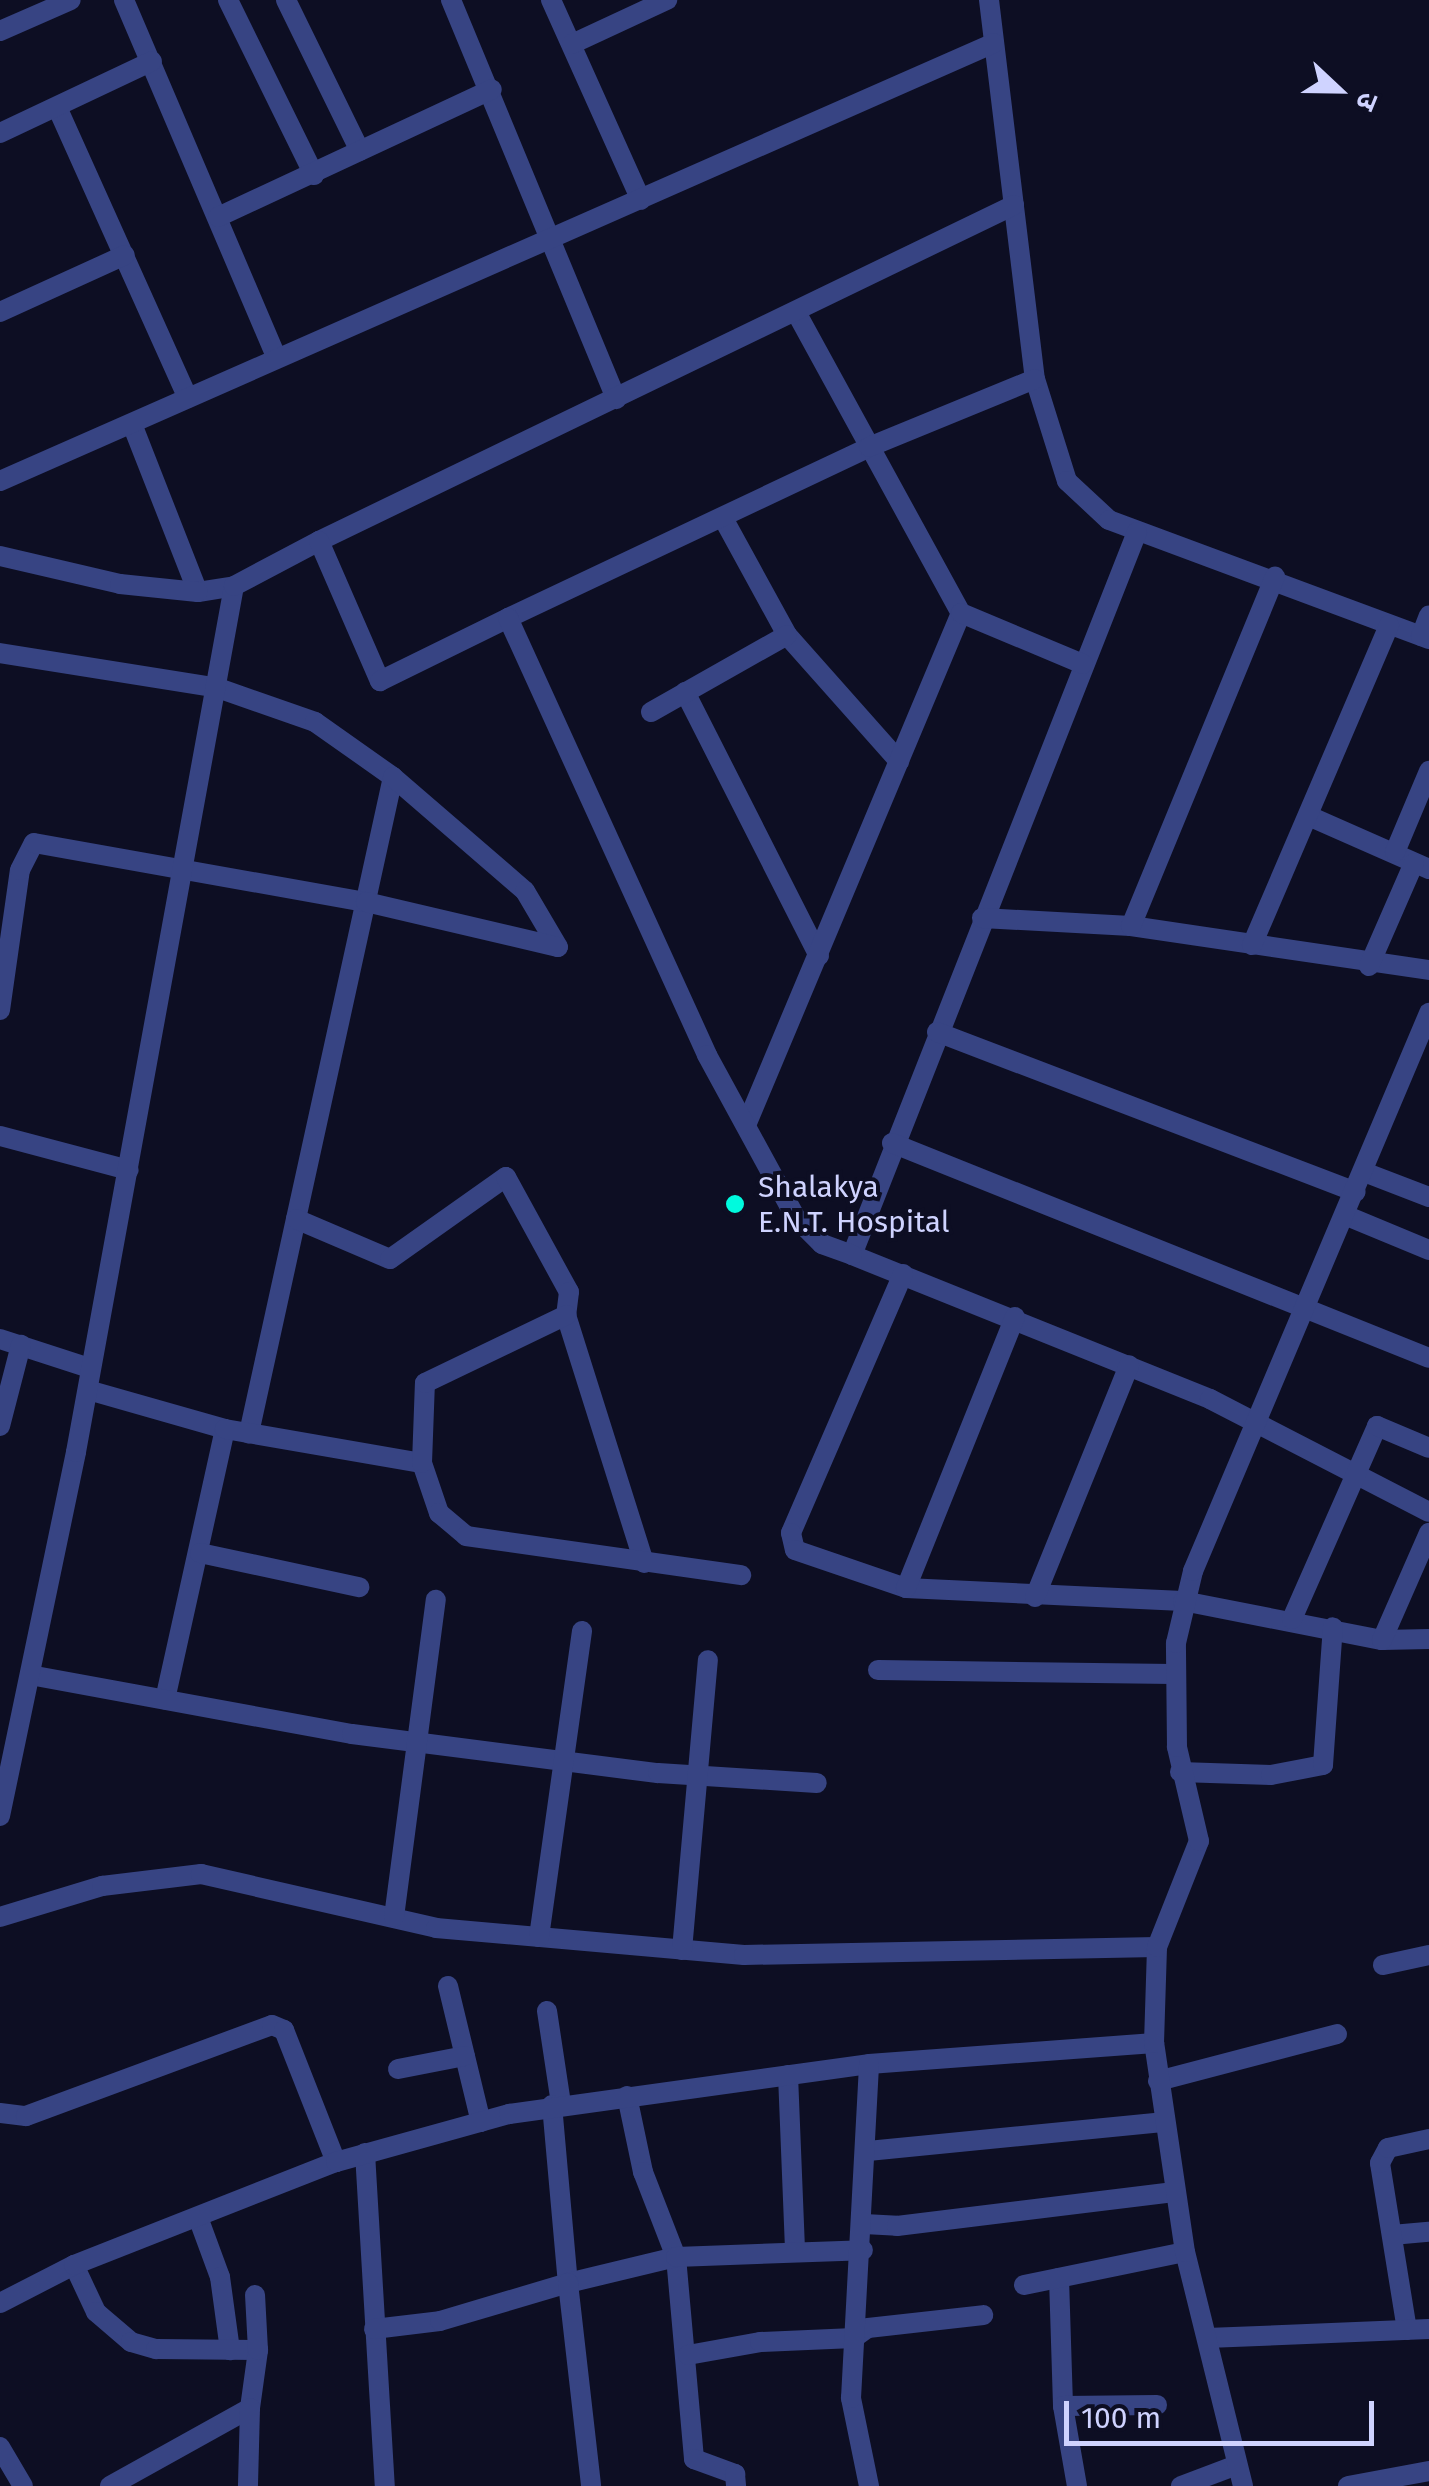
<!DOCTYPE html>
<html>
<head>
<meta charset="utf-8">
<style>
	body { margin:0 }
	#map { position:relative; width:1429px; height:2486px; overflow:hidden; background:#0d0e23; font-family:"Fira Sans","Noto Sans Devanagari",sans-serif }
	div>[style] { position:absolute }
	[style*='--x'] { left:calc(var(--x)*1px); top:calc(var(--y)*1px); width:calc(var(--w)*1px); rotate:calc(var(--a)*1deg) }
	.minor>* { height:20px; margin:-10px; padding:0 10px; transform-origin:10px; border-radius:10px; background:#374483 }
	.dots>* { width:28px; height:28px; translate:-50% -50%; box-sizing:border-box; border:5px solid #0d0e23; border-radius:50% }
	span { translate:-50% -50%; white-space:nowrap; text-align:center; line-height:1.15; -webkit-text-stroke:8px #0d0e23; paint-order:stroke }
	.poi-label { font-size:30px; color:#cfd3ff }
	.left { translate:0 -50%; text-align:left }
	.north { position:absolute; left:1289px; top:40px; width:100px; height:100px; -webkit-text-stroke:8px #0d0e23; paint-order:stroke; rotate:112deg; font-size:28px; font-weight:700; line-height:40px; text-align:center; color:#cfd3ff }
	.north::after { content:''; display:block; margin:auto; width:35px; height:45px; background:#cfd3ff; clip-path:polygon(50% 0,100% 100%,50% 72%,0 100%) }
	.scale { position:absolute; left:1064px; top:2401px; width:310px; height:45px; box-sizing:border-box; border:5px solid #cfd3ff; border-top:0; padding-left:12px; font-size:30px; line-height:35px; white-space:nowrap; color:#cfd3ff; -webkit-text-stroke:8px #0d0e23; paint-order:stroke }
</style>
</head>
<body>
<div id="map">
	<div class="minor">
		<i style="--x:124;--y:0;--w:389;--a:66.9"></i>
		<i style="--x:228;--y:0;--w:195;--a:63.8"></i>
		<i style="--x:286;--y:0;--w:168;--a:63.9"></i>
		<i style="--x:451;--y:0;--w:432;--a:67.5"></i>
		<i style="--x:551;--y:0;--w:219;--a:65.8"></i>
		<i style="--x:989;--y:0;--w:382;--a:83.1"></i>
		<i style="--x:1035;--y:379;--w:107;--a:72.6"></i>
		<i style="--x:1067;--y:481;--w:57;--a:42.9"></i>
		<i style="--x:1109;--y:520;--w:341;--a:20.4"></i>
		<i style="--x:0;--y:31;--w:77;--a:-23.6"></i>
		<i style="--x:572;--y:44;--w:105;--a:-24.9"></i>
		<i style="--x:57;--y:107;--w:319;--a:65.8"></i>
		<i style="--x:0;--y:133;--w:168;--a:-25.3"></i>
		<i style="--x:218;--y:217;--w:302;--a:-25"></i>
		<i style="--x:0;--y:312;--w:137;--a:-24.5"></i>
		<i style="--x:796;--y:312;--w:343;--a:61.3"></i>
		<i style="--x:132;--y:424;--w:180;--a:68.6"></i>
		<i style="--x:198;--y:592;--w:36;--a:-9"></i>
		<i style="--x:0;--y:481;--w:1086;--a:-23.78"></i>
		<i style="--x:723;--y:518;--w:133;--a:61.3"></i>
		<i style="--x:787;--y:635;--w:169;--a:48.4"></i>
		<i style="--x:1137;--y:532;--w:777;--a:111.51"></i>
		<i style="--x:852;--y:1255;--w:386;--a:21.9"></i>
		<i style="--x:1210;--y:1399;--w:246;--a:27.3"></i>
		<i style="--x:319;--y:541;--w:772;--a:-25.8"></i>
		<i style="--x:0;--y:556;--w:123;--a:13.1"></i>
		<i style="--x:120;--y:584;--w:78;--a:5.9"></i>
		<i style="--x:508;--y:618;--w:399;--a:-25.3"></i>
		<i style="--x:869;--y:447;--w:179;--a:-22.3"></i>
		<i style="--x:1421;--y:636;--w:22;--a:-69"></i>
		<i style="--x:0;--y:653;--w:221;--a:9.1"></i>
		<i style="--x:218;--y:688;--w:103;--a:19.3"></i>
		<i style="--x:315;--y:722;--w:95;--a:35.2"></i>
		<i style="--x:393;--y:777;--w:672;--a:102.38"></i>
		<i style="--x:685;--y:692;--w:296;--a:63.1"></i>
		<i style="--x:651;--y:712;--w:156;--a:-29.5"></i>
		<i style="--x:393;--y:777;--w:174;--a:40.8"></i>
		<i style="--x:525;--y:891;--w:65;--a:59.5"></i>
		<i style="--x:1311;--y:817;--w:129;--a:23.8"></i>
		<i style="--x:1395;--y:852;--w:88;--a:-67.2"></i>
		<i style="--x:982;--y:918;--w:149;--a:3.1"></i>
		<i style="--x:1131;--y:926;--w:301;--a:8.4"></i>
		<i style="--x:1131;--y:926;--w:378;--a:-67.6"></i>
		<i style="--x:1252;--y:945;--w:348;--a:-66.8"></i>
		<i style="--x:1369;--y:966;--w:112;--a:-66.4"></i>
		<i style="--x:0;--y:1010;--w:141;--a:-81.9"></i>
		<i style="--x:20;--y:870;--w:30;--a:-63"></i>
		<i style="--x:34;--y:843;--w:337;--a:10.1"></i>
		<i style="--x:366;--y:902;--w:197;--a:13.2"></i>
		<i style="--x:937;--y:1032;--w:448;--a:20.9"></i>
		<i style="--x:747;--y:1123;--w:553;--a:-67.24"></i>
		<i style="--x:961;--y:613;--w:132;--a:22.7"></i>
		<i style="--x:0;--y:1136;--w:133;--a:14.8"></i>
		<i style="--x:892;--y:1143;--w:578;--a:21.82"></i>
		<i style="--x:1364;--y:1172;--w:70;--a:21"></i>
		<i style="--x:1347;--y:1216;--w:89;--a:22.5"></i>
		<i style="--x:296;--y:1219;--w:102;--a:23.1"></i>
		<i style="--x:390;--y:1259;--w:142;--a:-35.3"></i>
		<i style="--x:506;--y:1177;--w:131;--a:61.3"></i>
		<i style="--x:569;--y:1292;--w:23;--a:97"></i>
		<i style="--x:566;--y:1315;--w:260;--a:72.5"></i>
		<i style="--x:903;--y:1274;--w:282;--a:113.4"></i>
		<i style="--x:791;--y:1533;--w:17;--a:77"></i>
		<i style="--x:795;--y:1550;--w:117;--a:18.9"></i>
		<i style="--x:906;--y:1588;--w:277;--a:2.7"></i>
		<i style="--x:1183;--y:1601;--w:203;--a:11.1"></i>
		<i style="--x:1382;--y:1640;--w:47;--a:-1.2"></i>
		<i style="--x:0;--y:1339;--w:94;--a:18"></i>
		<i style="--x:88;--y:1390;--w:142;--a:15.9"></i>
		<i style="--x:225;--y:1429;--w:277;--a:102.5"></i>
		<i style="--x:0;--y:1426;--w:84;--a:-75.5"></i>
		<i style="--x:225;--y:1429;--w:200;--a:9.8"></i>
		<i style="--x:422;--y:1463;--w:53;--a:71.2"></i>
		<i style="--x:439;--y:1513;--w:35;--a:40"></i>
		<i style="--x:466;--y:1536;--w:278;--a:8.1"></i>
		<i style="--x:422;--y:1463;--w:80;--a:-87.9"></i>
		<i style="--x:425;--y:1383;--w:157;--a:-25.7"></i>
		<i style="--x:200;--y:1553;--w:163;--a:12.1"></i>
		<i style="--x:906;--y:1588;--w:292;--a:-68.1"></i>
		<i style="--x:1035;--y:1597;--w:250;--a:-67.9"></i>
		<i style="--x:1292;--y:1619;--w:211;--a:-66.2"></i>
		<i style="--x:1377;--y:1426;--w:56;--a:22.9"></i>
		<i style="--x:1382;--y:1640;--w:117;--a:-66.3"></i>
		<i style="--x:878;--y:1670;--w:295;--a:0.8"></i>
		<i style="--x:30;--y:1675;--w:327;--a:10.4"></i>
		<i style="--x:352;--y:1734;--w:308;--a:7.3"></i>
		<i style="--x:658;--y:1773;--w:159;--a:3.6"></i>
		<i style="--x:1180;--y:1772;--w:91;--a:1.9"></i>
		<i style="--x:1271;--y:1775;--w:53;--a:-10.9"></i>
		<i style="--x:1323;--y:1765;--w:138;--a:-85.9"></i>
		<i style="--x:0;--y:1816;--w:372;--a:-78.2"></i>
		<i style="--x:76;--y:1452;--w:880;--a:-79.66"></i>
		<i style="--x:234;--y:586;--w:96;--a:-27.9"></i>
		<i style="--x:319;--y:541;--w:153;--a:66.5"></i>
		<i style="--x:380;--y:681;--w:143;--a:-26.2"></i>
		<i style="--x:508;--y:618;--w:480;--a:65.5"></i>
		<i style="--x:707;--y:1055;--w:186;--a:61.4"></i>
		<i style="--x:796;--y:1218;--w:37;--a:45"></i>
		<i style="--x:822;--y:1244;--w:32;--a:20"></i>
		<i style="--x:0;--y:1917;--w:107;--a:-16.9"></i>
		<i style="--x:102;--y:1886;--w:100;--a:-6.9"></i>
		<i style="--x:201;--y:1874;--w:241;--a:12.9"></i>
		<i style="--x:436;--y:1928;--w:309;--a:5"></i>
		<i style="--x:744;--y:1955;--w:413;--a:-1.1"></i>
		<i style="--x:394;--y:1917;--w:320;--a:-82.5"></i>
		<i style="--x:539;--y:1937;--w:309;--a:-82"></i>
		<i style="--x:682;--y:1950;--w:291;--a:-84.9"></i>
		<i style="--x:1383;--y:1965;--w:47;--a:-12.3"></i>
		<i style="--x:448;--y:1986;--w:140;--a:76.4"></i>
		<i style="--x:547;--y:2011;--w:94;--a:81.4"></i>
		<i style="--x:398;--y:2069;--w:68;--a:-11"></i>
		<i style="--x:788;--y:2075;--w:176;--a:87.7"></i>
		<i style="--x:1158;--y:2081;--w:185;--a:-14.7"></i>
		<i style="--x:627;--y:2096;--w:78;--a:78.1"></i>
		<i style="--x:643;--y:2172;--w:91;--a:68.8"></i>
		<i style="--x:676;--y:2257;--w:203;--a:84.9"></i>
		<i style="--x:694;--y:2459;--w:44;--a:20.1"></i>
		<i style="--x:735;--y:2474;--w:12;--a:85"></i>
		<i style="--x:552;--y:2105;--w:179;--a:84.9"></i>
		<i style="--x:568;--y:2283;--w:111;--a:-13.5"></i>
		<i style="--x:676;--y:2257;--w:187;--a:-2.1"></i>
		<i style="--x:0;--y:2113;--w:26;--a:7"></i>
		<i style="--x:26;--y:2116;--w:262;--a:-20.3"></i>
		<i style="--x:272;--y:2025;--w:13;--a:23"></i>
		<i style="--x:284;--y:2030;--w:142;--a:68.5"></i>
		<i style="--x:868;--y:2151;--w:296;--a:-5.6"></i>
		<i style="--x:365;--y:2153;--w:334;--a:86.6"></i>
		<i style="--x:199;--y:2220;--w:61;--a:69.8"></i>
		<i style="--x:220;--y:2277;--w:74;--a:82.2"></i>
		<i style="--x:864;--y:2224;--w:33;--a:3"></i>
		<i style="--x:897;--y:2226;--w:279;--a:-7"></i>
		<i style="--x:1392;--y:2235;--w:37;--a:-5"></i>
		<i style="--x:74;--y:2265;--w:52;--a:64.9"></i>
		<i style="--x:96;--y:2312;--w:46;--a:40.6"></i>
		<i style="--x:131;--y:2342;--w:26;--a:16"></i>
		<i style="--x:156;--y:2349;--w:102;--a:0.6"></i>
		<i style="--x:1059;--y:2278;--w:128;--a:88.2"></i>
		<i style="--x:1063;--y:2406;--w:81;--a:80.1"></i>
		<i style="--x:1024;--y:2285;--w:164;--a:-11.6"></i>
		<i style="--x:0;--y:2303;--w:83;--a:-27.2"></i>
		<i style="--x:74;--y:2265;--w:282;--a:-21.5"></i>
		<i style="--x:336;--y:2162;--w:180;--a:-15.5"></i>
		<i style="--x:509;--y:2114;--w:363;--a:-7.9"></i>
		<i style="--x:869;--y:2064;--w:286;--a:-4.2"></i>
		<i style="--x:374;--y:2329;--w:66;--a:-6.9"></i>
		<i style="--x:440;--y:2321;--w:134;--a:-16.5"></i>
		<i style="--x:568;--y:2283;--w:204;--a:83.5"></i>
		<i style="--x:1407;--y:2330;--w:169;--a:-99.2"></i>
		<i style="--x:1380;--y:2163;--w:17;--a:-62"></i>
		<i style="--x:1388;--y:2148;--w:42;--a:-12.4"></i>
		<i style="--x:1207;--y:2338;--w:222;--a:-2.3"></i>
		<i style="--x:688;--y:2355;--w:73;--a:-10.2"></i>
		<i style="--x:760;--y:2342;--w:94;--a:-2.4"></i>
		<i style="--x:854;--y:2338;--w:17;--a:-36"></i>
		<i style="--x:868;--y:2328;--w:116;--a:-6.4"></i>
		<i style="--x:1063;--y:2406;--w:94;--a:-0.6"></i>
		<i style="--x:250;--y:2408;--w:59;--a:-82.1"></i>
		<i style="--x:258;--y:2350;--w:55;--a:-93.1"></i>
		<i style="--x:0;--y:2447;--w:45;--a:59.5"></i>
		<i style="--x:110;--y:2486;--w:160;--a:-29.1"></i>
		<i style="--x:250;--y:2408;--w:78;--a:91.5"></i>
		<i style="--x:869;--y:2486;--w:90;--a:-101.6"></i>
		<i style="--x:851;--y:2398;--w:334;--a:-86.9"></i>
		<i style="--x:1181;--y:2486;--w:60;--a:-20.6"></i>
		<i style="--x:1243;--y:2486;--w:241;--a:-103.9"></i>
		<i style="--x:1185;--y:2252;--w:211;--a:-98.4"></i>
		<i style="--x:1154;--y:2043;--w:96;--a:-88.2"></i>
		<i style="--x:1157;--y:1947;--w:114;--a:-68.4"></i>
		<i style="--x:1199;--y:1841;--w:97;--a:-103.2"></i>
		<i style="--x:1177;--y:1747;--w:104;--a:-90.6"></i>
		<i style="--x:1176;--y:1643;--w:74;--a:-76.7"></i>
		<i style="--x:1193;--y:1571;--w:606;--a:-67.07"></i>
		<i style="--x:1348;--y:2486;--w:82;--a:-10.5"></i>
	</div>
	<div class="dots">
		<i style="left:735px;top:1204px;background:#00fade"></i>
	</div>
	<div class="poi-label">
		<span class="left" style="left:758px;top:1204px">Shalakya<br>E.N.T. Hospital</span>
	</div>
	<div class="north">उ</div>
	<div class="scale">100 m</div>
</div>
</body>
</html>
